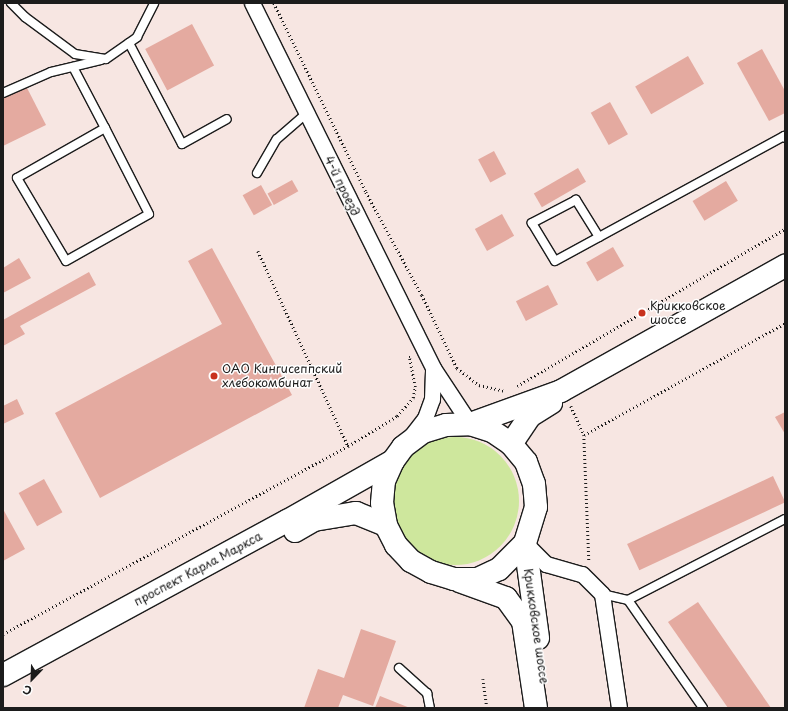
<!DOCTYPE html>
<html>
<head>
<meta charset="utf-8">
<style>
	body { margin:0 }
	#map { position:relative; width:788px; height:711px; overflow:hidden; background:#f7e6e2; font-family:"Playpen Sans",sans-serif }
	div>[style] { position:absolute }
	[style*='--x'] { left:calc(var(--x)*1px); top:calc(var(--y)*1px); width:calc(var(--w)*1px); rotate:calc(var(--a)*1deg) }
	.green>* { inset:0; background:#cee79d }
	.round { border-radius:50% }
	.building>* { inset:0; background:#e4aaa0; transform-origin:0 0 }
	.path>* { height:2.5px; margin-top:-1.25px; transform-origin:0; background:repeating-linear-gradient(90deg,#1c1c1c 0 1px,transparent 0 4px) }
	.roads { filter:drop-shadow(1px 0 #1c1c1c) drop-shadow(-1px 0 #1c1c1c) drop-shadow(0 1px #1c1c1c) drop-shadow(0 -1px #1c1c1c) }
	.service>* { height:8px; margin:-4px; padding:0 4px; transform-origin:4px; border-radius:4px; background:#fff }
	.minor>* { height:15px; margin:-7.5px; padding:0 7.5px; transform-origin:7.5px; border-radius:7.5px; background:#fff }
	.secondary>* { height:22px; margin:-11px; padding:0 11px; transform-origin:11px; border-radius:11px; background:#fff }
	.dots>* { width:11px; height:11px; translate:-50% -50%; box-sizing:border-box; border:2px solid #fff; border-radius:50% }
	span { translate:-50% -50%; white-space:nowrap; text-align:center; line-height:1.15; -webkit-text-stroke:3px #fff; paint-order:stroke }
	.street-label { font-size:12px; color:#1c1c1c }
	.poi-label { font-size:12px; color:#1c1c1c }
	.left { translate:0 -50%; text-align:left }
	.frame { position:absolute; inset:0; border:4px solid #1c1c1c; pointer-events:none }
	.north { position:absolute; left:12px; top:659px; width:40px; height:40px; -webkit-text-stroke:3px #fff; paint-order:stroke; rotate:203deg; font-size:11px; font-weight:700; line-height:16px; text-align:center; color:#1c1c1c }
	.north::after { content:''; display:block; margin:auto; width:14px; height:18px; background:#1c1c1c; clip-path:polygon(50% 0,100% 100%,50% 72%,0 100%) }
</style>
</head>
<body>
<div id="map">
	<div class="green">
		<i class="round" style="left:391px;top:437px;width:128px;height:128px"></i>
	</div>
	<div class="building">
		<i style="left:192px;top:24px;width:47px;height:53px;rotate:62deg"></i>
		<i style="clip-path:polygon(762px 49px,785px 91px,785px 113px,769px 121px,737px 63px)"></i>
		<i style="left:688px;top:56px;width:32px;height:61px;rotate:60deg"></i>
		<i style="clip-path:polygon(25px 84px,46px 125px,3px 146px,3px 96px)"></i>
		<i style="left:610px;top:102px;width:37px;height:22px;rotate:61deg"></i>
		<i style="left:494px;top:151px;width:26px;height:18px;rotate:62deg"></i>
		<i style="left:578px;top:168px;width:16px;height:51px;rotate:60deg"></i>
		<i style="left:292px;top:180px;width:13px;height:28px;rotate:61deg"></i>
		<i style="left:726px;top:181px;width:23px;height:39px;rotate:59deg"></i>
		<i style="left:261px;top:185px;width:23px;height:21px;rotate:61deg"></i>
		<i style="left:502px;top:214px;width:25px;height:31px;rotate:61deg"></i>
		<i style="left:613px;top:247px;width:22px;height:31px;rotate:60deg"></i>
		<i style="clip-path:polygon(212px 248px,292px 395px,100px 498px,55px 413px,222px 324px,188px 261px)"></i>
		<i style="clip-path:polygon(19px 258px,31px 278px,3px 293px,3px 268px)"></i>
		<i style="clip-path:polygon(89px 272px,96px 285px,20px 326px,25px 334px,3px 346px,3px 320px)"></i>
		<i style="left:548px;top:285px;width:22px;height:36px;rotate:63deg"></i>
		<i style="clip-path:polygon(17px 399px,24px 414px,3px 424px,3px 406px)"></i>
		<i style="clip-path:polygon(785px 412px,785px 434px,775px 417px)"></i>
		<i style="left:773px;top:476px;width:29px;height:161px;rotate:65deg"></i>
		<i style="left:44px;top:479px;width:38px;height:29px;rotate:61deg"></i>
		<i style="clip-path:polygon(3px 509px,25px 549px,3px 561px)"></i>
		<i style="clip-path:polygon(698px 602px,771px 708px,728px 708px,668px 622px)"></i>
		<i style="clip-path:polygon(361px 629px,396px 641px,373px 706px,343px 695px,338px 708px,304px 708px,318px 669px,344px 678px)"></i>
		<i style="clip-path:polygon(380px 696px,410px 708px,375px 708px)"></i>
	</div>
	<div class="path">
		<i style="--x:274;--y:3;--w:210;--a:64"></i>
		<i style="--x:366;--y:192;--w:117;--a:61.5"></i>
		<i style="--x:422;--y:295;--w:81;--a:64.4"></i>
		<i style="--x:457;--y:368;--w:28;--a:38"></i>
		<i style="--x:479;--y:385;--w:26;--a:13"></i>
		<i style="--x:258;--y:251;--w:215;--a:65.2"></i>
		<i style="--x:517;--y:386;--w:311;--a:-30.4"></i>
		<i style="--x:571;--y:406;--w:32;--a:66"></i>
		<i style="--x:584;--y:435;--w:230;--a:-29.1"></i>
		<i style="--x:584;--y:435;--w:125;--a:87.7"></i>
		<i style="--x:3;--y:634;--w:393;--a:-28.6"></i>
		<i style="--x:348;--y:446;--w:57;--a:-31.5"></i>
		<i style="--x:397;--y:416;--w:24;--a:-48"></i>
		<i style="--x:413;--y:398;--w:11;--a:-80"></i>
		<i style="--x:415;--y:387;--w:31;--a:-101"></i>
		<i style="--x:409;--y:357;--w:2;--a:-27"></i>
		<i style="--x:483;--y:679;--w:29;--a:82"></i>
	</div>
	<div class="roads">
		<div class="service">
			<i style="--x:11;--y:3;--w:20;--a:45"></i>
			<i style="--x:25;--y:17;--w:62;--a:36.5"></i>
			<i style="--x:75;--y:54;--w:31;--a:9"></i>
			<i style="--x:106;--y:59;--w:38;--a:-35"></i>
			<i style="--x:137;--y:37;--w:38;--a:-63"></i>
			<i style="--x:129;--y:43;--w:114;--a:62.3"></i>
			<i style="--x:182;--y:144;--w:51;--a:-29.1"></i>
			<i style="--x:73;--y:67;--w:69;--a:62.3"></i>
			<i style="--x:105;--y:128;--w:101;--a:150.4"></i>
			<i style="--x:17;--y:178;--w:96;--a:59.4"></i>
			<i style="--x:66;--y:261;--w:95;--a:-29.5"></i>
			<i style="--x:149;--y:214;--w:97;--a:-117.1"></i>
			<i style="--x:3;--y:93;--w:52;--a:-23.6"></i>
			<i style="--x:51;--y:72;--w:51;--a:-13.5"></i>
			<i style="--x:257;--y:173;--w:39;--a:-60"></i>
			<i style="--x:277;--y:139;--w:40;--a:-41"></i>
			<i style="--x:599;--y:237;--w:44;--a:-121.9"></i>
			<i style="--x:576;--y:200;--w:50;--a:152.4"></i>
			<i style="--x:532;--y:223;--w:44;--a:58.8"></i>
			<i style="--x:555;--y:261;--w:261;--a:-28.6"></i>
			<i style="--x:784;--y:136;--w:2;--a:63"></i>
			<i style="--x:602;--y:594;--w:27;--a:13"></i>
			<i style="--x:628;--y:600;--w:131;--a:55.2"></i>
			<i style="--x:628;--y:600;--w:177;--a:-27.3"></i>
			<i style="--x:399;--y:668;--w:38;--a:42"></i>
			<i style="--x:427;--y:693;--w:15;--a:79"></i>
		</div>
		<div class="minor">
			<i style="--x:252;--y:3;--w:407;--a:63.6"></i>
			<i style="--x:433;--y:368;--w:67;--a:56.5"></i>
			<i style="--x:411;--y:436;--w:23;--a:-52"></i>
			<i style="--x:425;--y:418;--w:20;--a:-70"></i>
			<i style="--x:432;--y:399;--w:30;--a:-88"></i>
			<i style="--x:525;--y:543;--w:30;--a:45"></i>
			<i style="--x:546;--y:564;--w:37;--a:16"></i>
			<i style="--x:582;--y:574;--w:28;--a:45"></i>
			<i style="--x:602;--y:594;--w:115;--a:81.5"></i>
		</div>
		<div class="secondary">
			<i style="--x:470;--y:424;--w:97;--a:-19.9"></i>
			<i style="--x:561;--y:391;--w:257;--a:-29.2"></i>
			<i style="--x:511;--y:444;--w:34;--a:-56"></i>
			<i style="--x:530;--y:416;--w:25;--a:-32"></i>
			<i style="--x:295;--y:531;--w:22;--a:-30"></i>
			<i style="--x:314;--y:520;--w:43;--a:-9.5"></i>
			<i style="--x:356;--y:513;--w:32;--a:22"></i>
			<i style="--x:525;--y:543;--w:96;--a:82.2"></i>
			<i style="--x:459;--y:581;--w:50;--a:19.9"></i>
			<i style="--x:506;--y:598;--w:29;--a:54"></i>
			<i style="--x:523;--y:621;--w:88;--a:81.5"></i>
			<i style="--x:3;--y:675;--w:323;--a:-28.5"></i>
			<i style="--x:287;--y:521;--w:122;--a:-29.5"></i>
			<i style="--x:393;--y:461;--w:17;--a:-54"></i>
			<i style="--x:403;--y:447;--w:25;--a:-37"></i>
			<i style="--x:423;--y:432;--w:24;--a:-17"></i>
			<i style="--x:446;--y:425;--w:24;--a:-2"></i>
			<i style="--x:470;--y:424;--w:23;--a:18"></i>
			<i style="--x:492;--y:431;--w:23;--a:34"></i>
			<i style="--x:511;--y:444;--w:23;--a:50"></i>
			<i style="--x:526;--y:462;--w:23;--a:70"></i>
			<i style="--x:534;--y:484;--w:23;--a:85"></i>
			<i style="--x:536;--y:507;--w:38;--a:107"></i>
			<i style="--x:525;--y:543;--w:37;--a:135"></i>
			<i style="--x:499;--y:569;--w:23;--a:155"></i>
			<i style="--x:478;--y:579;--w:24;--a:180"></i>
			<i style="--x:454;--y:579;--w:24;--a:-163"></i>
			<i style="--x:431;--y:572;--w:23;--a:-151"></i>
			<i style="--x:411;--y:561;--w:22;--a:-133"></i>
			<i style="--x:396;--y:545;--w:22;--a:-117"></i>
			<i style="--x:386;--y:525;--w:22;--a:-100"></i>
			<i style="--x:382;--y:503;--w:22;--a:-85"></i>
			<i style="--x:384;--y:481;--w:22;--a:-66"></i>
		</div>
	</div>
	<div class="dots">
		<i style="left:642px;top:313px;background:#c8321e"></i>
		<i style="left:214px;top:376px;background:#c8321e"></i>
	</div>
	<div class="street-label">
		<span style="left:342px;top:186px;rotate:64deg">4-й проезд</span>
		<span style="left:198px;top:569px;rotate:-28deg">проспект Карла Маркса</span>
		<span style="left:536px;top:626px;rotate:82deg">Крикковское шоссе</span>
	</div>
	<div class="poi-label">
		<span class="left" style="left:650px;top:313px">Крикковское<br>шоссе</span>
		<span class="left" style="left:222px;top:376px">ОАО Кингисеппский<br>хлебокомбинат</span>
	</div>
	<div class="frame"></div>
	<div class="north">С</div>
</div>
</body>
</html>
